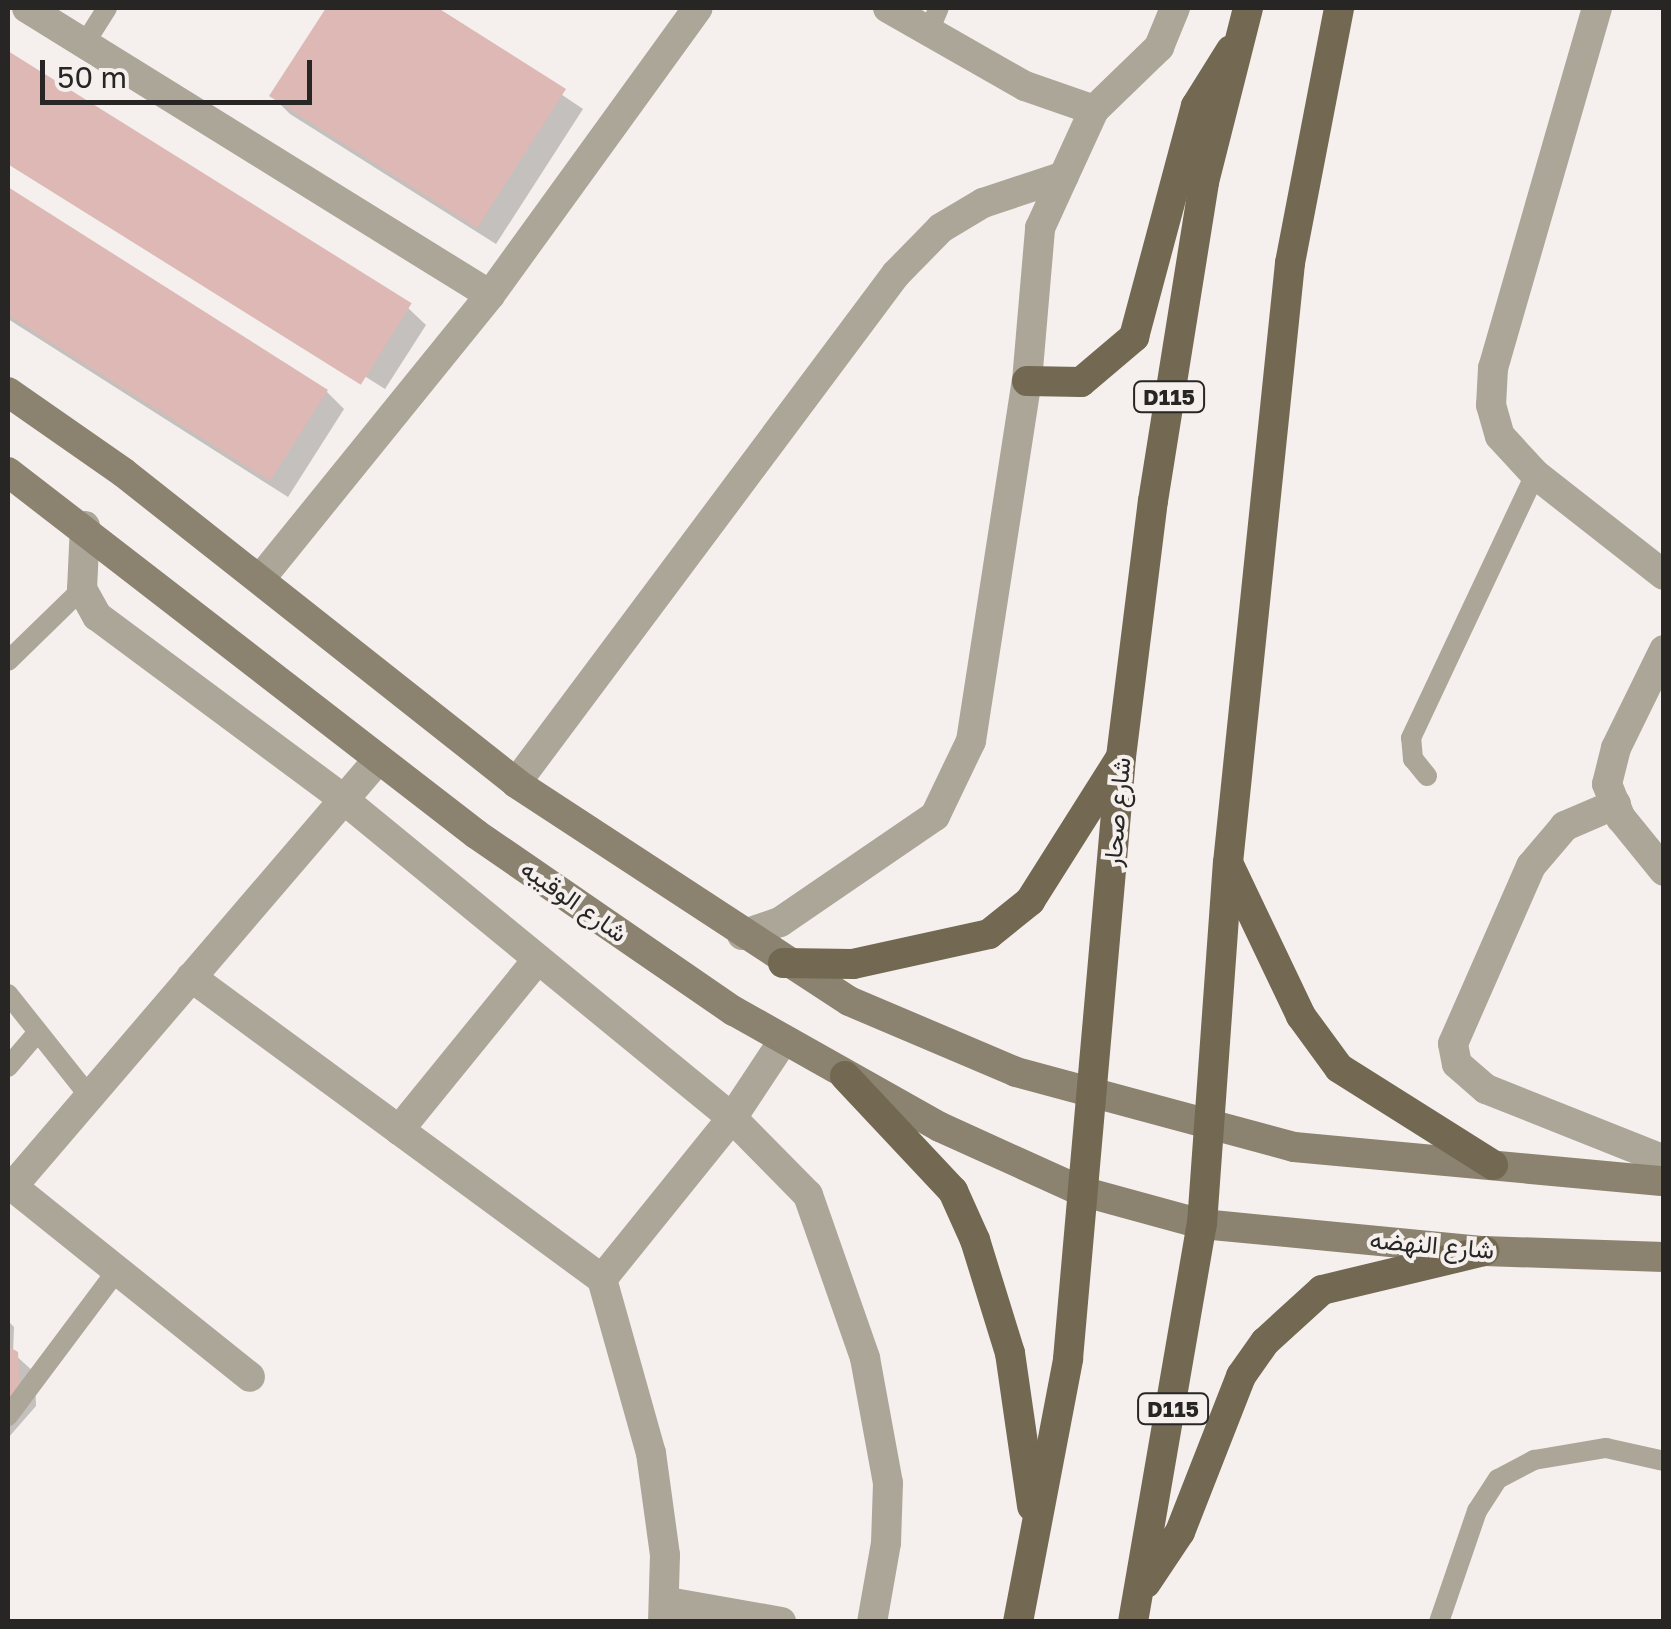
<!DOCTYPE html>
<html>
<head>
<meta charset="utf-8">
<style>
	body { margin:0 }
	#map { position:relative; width:1671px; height:1629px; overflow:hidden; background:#f5f0ed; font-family:"Golos Text",Vazirmatn,sans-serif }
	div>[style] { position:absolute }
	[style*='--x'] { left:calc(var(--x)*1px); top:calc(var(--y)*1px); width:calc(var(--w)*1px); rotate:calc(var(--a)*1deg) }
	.shadow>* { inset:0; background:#0003 }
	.building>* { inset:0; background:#deb8b5; transform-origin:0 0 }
	.lane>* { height:20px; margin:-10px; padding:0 10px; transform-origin:10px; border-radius:10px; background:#aca699 }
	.street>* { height:30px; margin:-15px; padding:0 15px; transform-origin:15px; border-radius:15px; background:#aca699 }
	.secondary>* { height:30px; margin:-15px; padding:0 15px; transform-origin:15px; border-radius:15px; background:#8b826f }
	.primary>* { height:30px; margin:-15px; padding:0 15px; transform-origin:15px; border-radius:15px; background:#736851 }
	span { translate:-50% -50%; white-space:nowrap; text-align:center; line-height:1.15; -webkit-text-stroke:8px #f5f0ed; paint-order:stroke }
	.shield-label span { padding:2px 8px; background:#f5f0ed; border:2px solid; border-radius:8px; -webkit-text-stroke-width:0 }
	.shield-label { font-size:22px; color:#272625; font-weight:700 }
	.street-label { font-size:25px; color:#272625 }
	.frame { position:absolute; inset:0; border:10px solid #272625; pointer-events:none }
	.scale { position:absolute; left:40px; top:60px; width:272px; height:45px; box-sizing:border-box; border:5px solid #272625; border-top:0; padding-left:12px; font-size:30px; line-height:35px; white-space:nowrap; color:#272625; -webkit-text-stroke:8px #f5f0ed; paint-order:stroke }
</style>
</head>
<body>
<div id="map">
	<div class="shadow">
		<i style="clip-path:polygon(329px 8px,433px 8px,583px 109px,496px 244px,290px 114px,272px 96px)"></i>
		<i style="clip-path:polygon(8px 54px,408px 308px,426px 325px,385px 389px,8px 151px)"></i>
		<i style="clip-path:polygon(8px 190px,326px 391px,344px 409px,288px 497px,8px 319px)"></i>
		<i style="clip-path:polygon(8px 1321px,14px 1327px,13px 1353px,35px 1373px,36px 1406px,8px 1438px)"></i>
	</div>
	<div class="building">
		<i style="clip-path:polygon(326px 8px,438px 8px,566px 89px,477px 228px,269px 96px)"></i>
		<i style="left:8px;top:51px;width:476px;height:96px;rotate:32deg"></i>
		<i style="clip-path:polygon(8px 187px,328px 390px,270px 481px,8px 315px)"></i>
		<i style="clip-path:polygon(8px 1346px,18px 1352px,20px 1388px,8px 1401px)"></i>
	</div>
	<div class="lane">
		<i style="--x:929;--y:31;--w:25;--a:-67"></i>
		<i style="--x:85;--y:43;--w:41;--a:-57.8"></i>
		<i style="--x:8;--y:661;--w:103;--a:-44.2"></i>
		<i style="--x:1427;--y:776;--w:22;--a:-129"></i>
		<i style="--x:1413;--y:759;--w:21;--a:-95"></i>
		<i style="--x:1411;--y:738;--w:292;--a:-64.8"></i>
		<i style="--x:8;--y:994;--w:130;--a:51.5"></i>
		<i style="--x:8;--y:1067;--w:46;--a:-49.4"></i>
		<i style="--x:8;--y:1416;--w:179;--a:-53.2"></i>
		<i style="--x:1439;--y:1622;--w:117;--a:-71.1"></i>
		<i style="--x:1477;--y:1511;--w:38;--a:-57"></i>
		<i style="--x:1498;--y:1479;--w:41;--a:-27.8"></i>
		<i style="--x:1534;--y:1460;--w:73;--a:-9.5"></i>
		<i style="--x:1606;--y:1448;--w:59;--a:12.6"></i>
	</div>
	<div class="street">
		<i style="--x:27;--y:8;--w:545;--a:31.79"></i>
		<i style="--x:888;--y:8;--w:158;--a:29.7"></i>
		<i style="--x:1025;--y:86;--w:73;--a:19.2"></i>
		<i style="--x:1597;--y:8;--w:375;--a:106.1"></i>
		<i style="--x:1493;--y:368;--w:37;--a:93"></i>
		<i style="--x:1491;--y:405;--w:32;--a:74"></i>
		<i style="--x:1500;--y:436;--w:52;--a:47.4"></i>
		<i style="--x:1535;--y:474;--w:164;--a:38.1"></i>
		<i style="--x:85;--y:526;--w:63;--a:92.7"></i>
		<i style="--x:82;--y:589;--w:31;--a:61"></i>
		<i style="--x:97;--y:616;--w:307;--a:36.6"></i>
		<i style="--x:343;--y:799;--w:503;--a:39.35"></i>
		<i style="--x:732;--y:1118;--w:108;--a:45.4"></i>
		<i style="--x:808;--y:1195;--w:173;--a:70.7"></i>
		<i style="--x:865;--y:1358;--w:127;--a:79.6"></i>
		<i style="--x:888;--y:1483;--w:60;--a:91.9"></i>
		<i style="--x:886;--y:1543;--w:80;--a:100"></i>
		<i style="--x:261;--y:578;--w:364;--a:-51"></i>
		<i style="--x:490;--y:295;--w:354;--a:-54.1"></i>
		<i style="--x:1664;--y:650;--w:109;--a:116.1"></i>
		<i style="--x:1616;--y:748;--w:37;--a:104"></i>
		<i style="--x:1607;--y:784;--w:37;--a:68"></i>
		<i style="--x:1621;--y:818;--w:68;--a:50.9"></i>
		<i style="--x:516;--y:783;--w:635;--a:-53.26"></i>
		<i style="--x:896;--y:274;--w:64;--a:-45.6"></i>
		<i style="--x:941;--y:228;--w:49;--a:-30.8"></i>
		<i style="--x:983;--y:203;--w:85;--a:-18.4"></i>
		<i style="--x:1616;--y:804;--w:56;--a:156.7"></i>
		<i style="--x:1565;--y:826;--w:52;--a:130.4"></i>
		<i style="--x:1531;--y:866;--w:194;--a:113.7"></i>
		<i style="--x:1453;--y:1044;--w:20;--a:79"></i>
		<i style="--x:1457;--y:1064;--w:38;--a:41"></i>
		<i style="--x:1486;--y:1089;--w:192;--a:21.7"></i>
		<i style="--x:742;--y:935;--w:40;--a:-18.9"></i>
		<i style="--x:780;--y:922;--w:188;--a:-34.4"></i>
		<i style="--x:935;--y:816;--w:83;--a:-64.4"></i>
		<i style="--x:971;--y:741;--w:364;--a:-81.2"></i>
		<i style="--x:1027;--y:381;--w:154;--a:-85.1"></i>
		<i style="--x:1040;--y:228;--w:130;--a:-65.4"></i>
		<i style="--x:1094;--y:110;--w:91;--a:-44.1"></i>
		<i style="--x:1159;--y:47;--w:42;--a:-67.7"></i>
		<i style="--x:191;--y:977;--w:510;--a:36.31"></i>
		<i style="--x:602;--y:1279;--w:181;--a:74.3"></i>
		<i style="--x:651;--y:1453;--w:103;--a:82.2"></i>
		<i style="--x:665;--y:1555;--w:67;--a:91.7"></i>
		<i style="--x:399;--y:1130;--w:220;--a:-50.9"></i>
		<i style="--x:8;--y:1183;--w:310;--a:38.7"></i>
		<i style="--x:12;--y:1187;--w:560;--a:-49.42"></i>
		<i style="--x:602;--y:1279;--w:207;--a:-51.1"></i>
		<i style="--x:732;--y:1118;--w:92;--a:-56.5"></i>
		<i style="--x:668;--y:1602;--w:115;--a:10"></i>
	</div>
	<div class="secondary">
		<i style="--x:8;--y:392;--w:141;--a:34.9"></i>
		<i style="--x:124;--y:473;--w:500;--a:38.3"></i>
		<i style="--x:516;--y:783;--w:398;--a:33.2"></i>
		<i style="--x:849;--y:1001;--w:181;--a:23"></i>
		<i style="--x:1016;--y:1072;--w:288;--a:15.1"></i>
		<i style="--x:1294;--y:1147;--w:372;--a:5.3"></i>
		<i style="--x:8;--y:472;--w:592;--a:37.72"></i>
		<i style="--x:476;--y:834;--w:313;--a:34.5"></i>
		<i style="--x:734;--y:1011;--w:236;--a:29.4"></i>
		<i style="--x:940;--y:1127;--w:155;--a:24.4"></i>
		<i style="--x:1081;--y:1191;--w:125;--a:15.3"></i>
		<i style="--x:1202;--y:1224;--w:283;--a:5.5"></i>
		<i style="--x:1484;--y:1251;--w:180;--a:1.9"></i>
	</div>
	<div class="primary">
		<i style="--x:1027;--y:381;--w:54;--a:1.1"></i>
		<i style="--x:1081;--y:382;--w:70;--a:-40.3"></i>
		<i style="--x:1134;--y:337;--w:239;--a:-75"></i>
		<i style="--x:1196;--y:106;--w:66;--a:-58"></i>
		<i style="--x:1230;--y:867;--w:165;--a:64.5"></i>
		<i style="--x:1301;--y:1016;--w:64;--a:53.8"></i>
		<i style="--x:1339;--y:1068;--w:182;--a:32.2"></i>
		<i style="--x:783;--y:963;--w:70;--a:0.8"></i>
		<i style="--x:853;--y:964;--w:139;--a:-12.4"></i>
		<i style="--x:989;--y:934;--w:53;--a:-38.8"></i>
		<i style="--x:1030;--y:901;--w:167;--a:-57.7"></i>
		<i style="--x:845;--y:1076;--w:158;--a:46.8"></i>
		<i style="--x:953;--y:1191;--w:54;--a:65.8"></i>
		<i style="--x:975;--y:1240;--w:118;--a:72.8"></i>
		<i style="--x:1010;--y:1353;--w:155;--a:81.8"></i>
		<i style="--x:1146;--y:1583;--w:61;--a:-56.3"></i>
		<i style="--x:1180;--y:1532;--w:168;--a:-68.6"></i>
		<i style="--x:1241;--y:1376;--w:42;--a:-54.8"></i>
		<i style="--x:1265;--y:1342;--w:77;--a:-42.4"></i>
		<i style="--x:1322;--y:1290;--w:167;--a:-13.5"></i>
		<i style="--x:1018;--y:1622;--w:268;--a:-79.2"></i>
		<i style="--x:1068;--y:1359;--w:604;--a:-84.97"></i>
		<i style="--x:1121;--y:757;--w:258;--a:-82.9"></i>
		<i style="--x:1153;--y:501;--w:323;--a:-80.9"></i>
		<i style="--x:1204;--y:182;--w:179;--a:-75.8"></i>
		<i style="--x:1133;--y:1622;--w:404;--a:-80.2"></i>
		<i style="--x:1202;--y:1224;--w:362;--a:-85.9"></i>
		<i style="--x:1228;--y:863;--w:603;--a:-84.1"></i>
		<i style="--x:1290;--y:263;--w:260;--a:-79.1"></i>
	</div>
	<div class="shield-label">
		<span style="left:1169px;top:397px">D115</span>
		<span style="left:1173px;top:1409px">D115</span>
	</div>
	<div class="street-label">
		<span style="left:1117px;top:812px;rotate:-85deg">شارع صحار</span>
		<span style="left:574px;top:901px;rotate:35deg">شارع الوقيبه</span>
		<span style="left:1432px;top:1245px;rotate:5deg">شارع النهضه</span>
	</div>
	<div class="frame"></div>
	<div class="scale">50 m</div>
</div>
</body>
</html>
